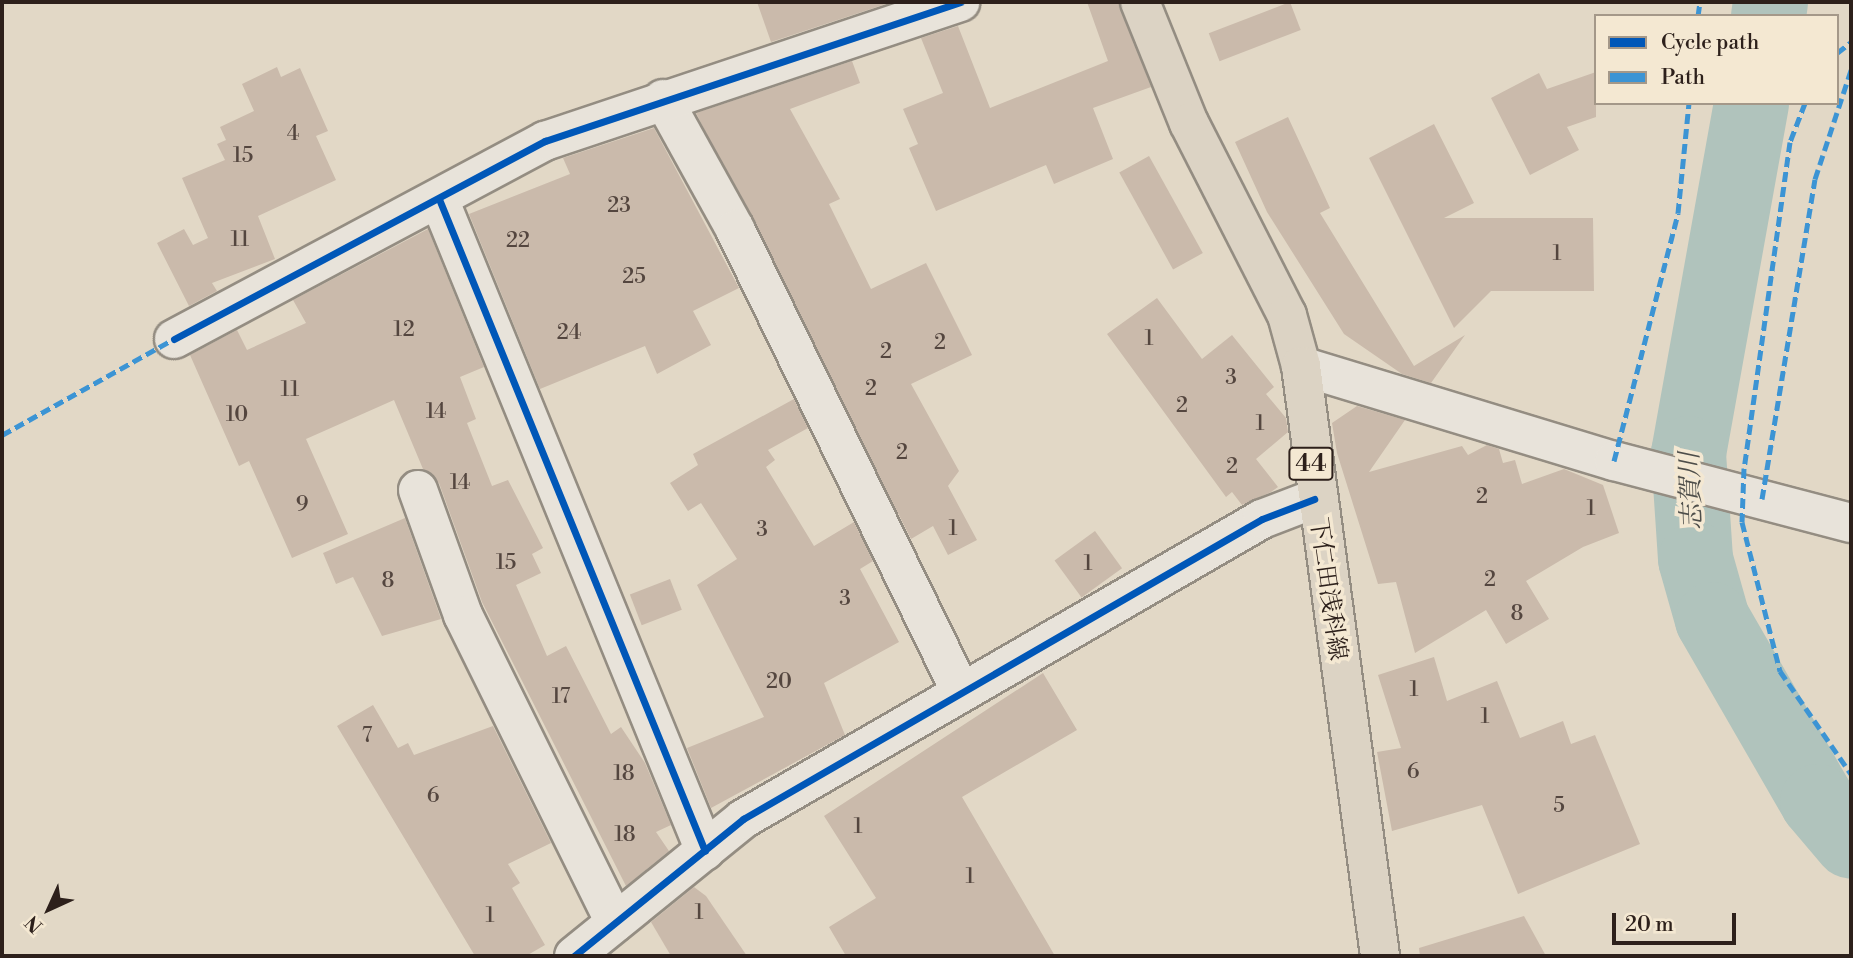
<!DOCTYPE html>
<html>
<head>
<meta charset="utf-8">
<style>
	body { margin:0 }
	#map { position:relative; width:1853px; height:958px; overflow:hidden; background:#e2d8c6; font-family:"Libre Bodoni","Noto Serif JP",serif }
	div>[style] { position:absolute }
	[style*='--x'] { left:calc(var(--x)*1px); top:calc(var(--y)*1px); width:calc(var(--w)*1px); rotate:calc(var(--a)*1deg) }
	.river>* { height:75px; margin:-37.5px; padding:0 37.5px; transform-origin:37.5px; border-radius:37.5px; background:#b0c3bc }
	.building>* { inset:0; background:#cabaab; transform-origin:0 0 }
	.roads { filter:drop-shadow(2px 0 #948d82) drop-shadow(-2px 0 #948d82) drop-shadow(0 2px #948d82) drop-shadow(0 -2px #948d82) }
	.minor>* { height:38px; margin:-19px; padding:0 19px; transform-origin:19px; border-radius:19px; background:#e8e3da }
	.primary>* { height:38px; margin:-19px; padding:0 19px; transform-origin:19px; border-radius:19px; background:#dcd3c4 }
	.quiet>* { height:5px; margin-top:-2.5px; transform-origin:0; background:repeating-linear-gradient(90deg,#3c94d4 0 10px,transparent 0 15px) }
	.cycleway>* { height:7px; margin:-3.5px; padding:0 3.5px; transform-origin:3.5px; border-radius:3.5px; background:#0057b8 }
	span { translate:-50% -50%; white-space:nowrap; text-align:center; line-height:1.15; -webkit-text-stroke:7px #f4e8d2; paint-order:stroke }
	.number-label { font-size:21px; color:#54463f }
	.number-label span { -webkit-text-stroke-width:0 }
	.shield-label span { padding:2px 5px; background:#f4e8d2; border:2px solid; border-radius:5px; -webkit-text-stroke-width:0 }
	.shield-label { font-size:23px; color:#2d201b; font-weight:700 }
	.street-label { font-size:24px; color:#2d201b }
	.water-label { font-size:26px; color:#4e4e4a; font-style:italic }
	.frame { position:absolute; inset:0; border:4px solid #2d201b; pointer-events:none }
	.legend { position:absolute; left:1594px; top:14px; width:245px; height:91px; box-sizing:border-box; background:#f4e8d2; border:2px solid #a49889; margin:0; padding:9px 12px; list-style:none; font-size:21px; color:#2d201b }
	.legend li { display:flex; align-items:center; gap:14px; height:35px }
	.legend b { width:35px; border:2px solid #a49889 }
	.north { position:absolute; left:14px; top:874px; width:70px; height:70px; -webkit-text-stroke:5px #f4e8d2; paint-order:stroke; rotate:225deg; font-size:19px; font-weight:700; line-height:28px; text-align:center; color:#2d201b }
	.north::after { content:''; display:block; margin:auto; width:24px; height:32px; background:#2d201b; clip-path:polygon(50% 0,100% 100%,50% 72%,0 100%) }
	.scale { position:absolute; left:1612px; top:913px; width:124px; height:32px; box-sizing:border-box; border:4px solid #2d201b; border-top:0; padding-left:9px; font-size:21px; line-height:24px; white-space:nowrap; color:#2d201b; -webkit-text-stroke:5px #f4e8d2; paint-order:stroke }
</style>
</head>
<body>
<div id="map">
	<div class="river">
		<i style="--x:1768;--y:16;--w:14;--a:-82"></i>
		<i style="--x:1751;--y:103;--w:356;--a:100.2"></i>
		<i style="--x:1688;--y:453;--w:106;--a:86.2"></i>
		<i style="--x:1695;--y:559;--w:62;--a:74.2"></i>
		<i style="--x:1712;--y:619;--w:210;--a:60"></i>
		<i style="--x:1817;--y:801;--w:52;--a:49.6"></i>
	</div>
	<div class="building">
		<i style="clip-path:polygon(757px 2px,892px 2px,771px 42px)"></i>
		<i style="clip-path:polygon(1087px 2px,1119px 2px,1151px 87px,1093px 108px,1113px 159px,1054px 184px,1046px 165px,936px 211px,909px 148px,918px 144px,903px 109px,943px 93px,921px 38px,958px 26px,990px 108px,1108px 61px)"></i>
		<i style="left:1290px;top:2px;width:30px;height:87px;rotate:69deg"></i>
		<i style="clip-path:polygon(852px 61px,860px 83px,790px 109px,840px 199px,829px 204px,871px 289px,926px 263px,972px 355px,911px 384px,959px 471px,948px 486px,977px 540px,948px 555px,933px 526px,911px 539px,696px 113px)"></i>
		<i style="clip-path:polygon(277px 67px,281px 77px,300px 68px,328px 131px,316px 136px,336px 180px,258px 216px,275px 259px,212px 283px,217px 291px,189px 306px,157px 243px,184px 229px,193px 245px,208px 238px,182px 178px,225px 160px,217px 144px,226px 140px,220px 127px,254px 111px,242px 84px)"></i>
		<i style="clip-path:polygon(1596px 72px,1596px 117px,1567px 127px,1579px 150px,1530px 175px,1491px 98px,1539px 73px,1547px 89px)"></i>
		<i style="clip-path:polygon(1288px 117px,1330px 208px,1320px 213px,1414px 366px,1465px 335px,1431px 383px,1402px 374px,1344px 334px,1267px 212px,1235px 142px)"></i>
		<i style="clip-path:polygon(1434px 124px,1474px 203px,1444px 218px,1593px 218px,1594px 291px,1491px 291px,1454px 328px,1369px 158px)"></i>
		<i style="clip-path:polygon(654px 128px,739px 288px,693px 311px,711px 345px,657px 374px,645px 346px,540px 389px,469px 214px,570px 174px,563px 158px)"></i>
		<i style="left:1149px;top:156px;width:111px;height:34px;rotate:61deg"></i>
		<i style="clip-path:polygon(428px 229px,484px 367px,460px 377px,476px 419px,467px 423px,492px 486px,508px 480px,543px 548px,532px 554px,541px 573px,516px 585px,547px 656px,566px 646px,611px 734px,621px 727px,645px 763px,671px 825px,656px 832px,669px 851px,626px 886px,482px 602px,439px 483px,423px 469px,394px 400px,306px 439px,348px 534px,292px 558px,249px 461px,239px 466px,190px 355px,237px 330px,247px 350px,306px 323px,293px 300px)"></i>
		<i style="clip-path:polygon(1157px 298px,1202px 359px,1232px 335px,1274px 387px,1266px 394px,1286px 418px,1288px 432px,1256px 459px,1278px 487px,1271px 492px,1242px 505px,1232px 492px,1226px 497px,1107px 334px)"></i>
		<i style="clip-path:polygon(794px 399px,808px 428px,768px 450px,775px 460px,766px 467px,814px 546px,854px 522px,873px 561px,860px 569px,899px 642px,824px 683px,845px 735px,711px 808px,687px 748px,764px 717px,697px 585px,737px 559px,701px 503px,688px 511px,670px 483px,698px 465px,693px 454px)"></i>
		<i style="clip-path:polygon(1357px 406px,1405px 420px,1369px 472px,1462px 446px,1468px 455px,1487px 445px,1499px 449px,1503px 463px,1515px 460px,1522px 484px,1564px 469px,1603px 485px,1619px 533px,1583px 547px,1526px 581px,1549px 619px,1506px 644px,1486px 610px,1415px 653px,1396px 582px,1378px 584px,1337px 453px,1332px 423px)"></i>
		<i style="clip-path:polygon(405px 518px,441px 619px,382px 636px,353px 577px,336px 584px,323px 553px)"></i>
		<i style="left:1095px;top:531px;width:46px;height:50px;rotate:54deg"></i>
		<i style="left:670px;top:579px;width:33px;height:43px;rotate:69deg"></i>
		<i style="clip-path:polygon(1434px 657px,1447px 701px,1497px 681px,1520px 738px,1563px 721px,1571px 744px,1595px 735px,1640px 844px,1518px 894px,1482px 805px,1392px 831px,1377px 752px,1401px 748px,1378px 675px)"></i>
		<i style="clip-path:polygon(1043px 673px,1077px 730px,962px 797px,1055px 956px,846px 956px,829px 927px,876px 898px,824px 816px)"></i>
		<i style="clip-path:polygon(373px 705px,398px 748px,408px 743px,414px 755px,493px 726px,551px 843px,508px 864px,520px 883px,512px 888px,545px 945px,526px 956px,475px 956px,337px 726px)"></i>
		<i style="clip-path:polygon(694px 887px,706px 896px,747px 956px,671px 956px,651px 922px)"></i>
		<i style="clip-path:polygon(1524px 916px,1546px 956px,1420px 956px,1419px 948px)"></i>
	</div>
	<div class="roads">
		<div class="minor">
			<i style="--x:663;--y:99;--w:149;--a:61"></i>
			<i style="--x:735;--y:229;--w:515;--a:63.98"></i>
			<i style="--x:439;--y:199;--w:704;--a:67.81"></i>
			<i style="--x:174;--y:339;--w:421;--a:-28.1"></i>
			<i style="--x:545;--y:141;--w:438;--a:-18.5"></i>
			<i style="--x:1301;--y:366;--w:327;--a:16.9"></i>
			<i style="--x:1614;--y:461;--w:245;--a:14.7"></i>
			<i style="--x:418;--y:490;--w:133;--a:70.2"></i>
			<i style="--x:463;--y:615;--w:343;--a:63.7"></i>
			<i style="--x:574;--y:956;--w:218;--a:-39"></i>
			<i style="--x:743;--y:819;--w:599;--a:-30.03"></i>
			<i style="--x:1262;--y:519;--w:56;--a:-21"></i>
		</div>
		<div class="primary">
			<i style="--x:1140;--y:2;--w:131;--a:68"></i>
			<i style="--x:1189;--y:123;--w:216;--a:63"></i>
			<i style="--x:1287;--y:315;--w:53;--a:74.6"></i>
			<i style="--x:1301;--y:366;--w:595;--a:82.37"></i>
		</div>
	</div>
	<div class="quiet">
		<i style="--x:1698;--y:16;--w:14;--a:-82"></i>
		<i style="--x:1837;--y:53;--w:18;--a:-38"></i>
		<i style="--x:1805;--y:103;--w:42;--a:111"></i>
		<i style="--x:1790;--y:142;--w:329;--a:98"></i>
		<i style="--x:1744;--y:468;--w:54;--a:92.1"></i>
		<i style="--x:1742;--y:522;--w:154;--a:75.7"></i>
		<i style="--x:1780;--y:671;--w:125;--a:55.4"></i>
		<i style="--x:2;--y:435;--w:197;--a:-29.2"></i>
		<i style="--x:1614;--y:461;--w:256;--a:-75.5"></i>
		<i style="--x:1678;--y:213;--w:111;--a:-84.3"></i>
		<i style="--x:1762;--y:499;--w:324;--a:-80.6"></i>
		<i style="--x:1815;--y:179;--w:115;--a:-71.7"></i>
	</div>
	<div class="cycleway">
		<i style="--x:439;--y:199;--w:704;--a:67.81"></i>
		<i style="--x:174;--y:339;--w:421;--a:-28.1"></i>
		<i style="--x:545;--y:141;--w:438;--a:-18.5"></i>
		<i style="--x:574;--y:956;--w:218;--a:-39"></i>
		<i style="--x:743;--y:819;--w:599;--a:-30.03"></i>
		<i style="--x:1262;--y:519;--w:56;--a:-21"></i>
	</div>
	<div class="number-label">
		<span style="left:293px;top:134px">4</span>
		<span style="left:243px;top:156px">15</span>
		<span style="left:619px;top:206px">23</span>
		<span style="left:240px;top:240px">11</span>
		<span style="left:518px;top:241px">22</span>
		<span style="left:1557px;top:254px">1</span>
		<span style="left:634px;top:277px">25</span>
		<span style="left:404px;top:330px">12</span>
		<span style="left:569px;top:333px">24</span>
		<span style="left:1149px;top:339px">1</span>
		<span style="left:940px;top:343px">2</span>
		<span style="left:886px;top:352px">2</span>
		<span style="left:1231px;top:378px">3</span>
		<span style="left:871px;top:389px">2</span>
		<span style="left:290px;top:390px">11</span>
		<span style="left:1182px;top:406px">2</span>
		<span style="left:436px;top:412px">14</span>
		<span style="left:237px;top:415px">10</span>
		<span style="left:1260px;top:424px">1</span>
		<span style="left:902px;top:453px">2</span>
		<span style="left:1232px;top:467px">2</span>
		<span style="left:460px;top:483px">14</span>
		<span style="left:1482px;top:497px">2</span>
		<span style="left:302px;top:505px">9</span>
		<span style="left:1591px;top:509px">1</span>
		<span style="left:953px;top:529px">1</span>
		<span style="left:762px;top:530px">3</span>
		<span style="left:506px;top:563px">15</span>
		<span style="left:1088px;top:564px">1</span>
		<span style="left:1490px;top:580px">2</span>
		<span style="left:388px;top:581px">8</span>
		<span style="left:845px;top:599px">3</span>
		<span style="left:1517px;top:614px">8</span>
		<span style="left:779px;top:682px">20</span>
		<span style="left:1414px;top:690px">1</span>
		<span style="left:561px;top:697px">17</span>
		<span style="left:1485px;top:717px">1</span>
		<span style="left:367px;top:736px">7</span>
		<span style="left:1413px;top:772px">6</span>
		<span style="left:624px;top:774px">18</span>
		<span style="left:433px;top:796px">6</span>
		<span style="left:1559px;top:806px">5</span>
		<span style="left:858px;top:827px">1</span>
		<span style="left:625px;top:835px">18</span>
		<span style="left:970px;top:877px">1</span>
		<span style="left:699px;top:913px">1</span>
		<span style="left:490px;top:916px">1</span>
	</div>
	<div class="shield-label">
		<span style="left:1311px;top:464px">44</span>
	</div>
	<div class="street-label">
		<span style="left:1327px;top:589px;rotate:82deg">下仁田浅科線</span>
	</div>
	<div class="water-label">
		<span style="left:1692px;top:491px;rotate:-92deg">志賀川</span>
	</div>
	<div class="frame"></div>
	<ul class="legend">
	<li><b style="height:9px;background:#0057b8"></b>Cycle path</li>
	<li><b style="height:9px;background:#3c94d4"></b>Path</li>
	</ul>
	<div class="north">N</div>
	<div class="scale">20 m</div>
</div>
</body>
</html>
